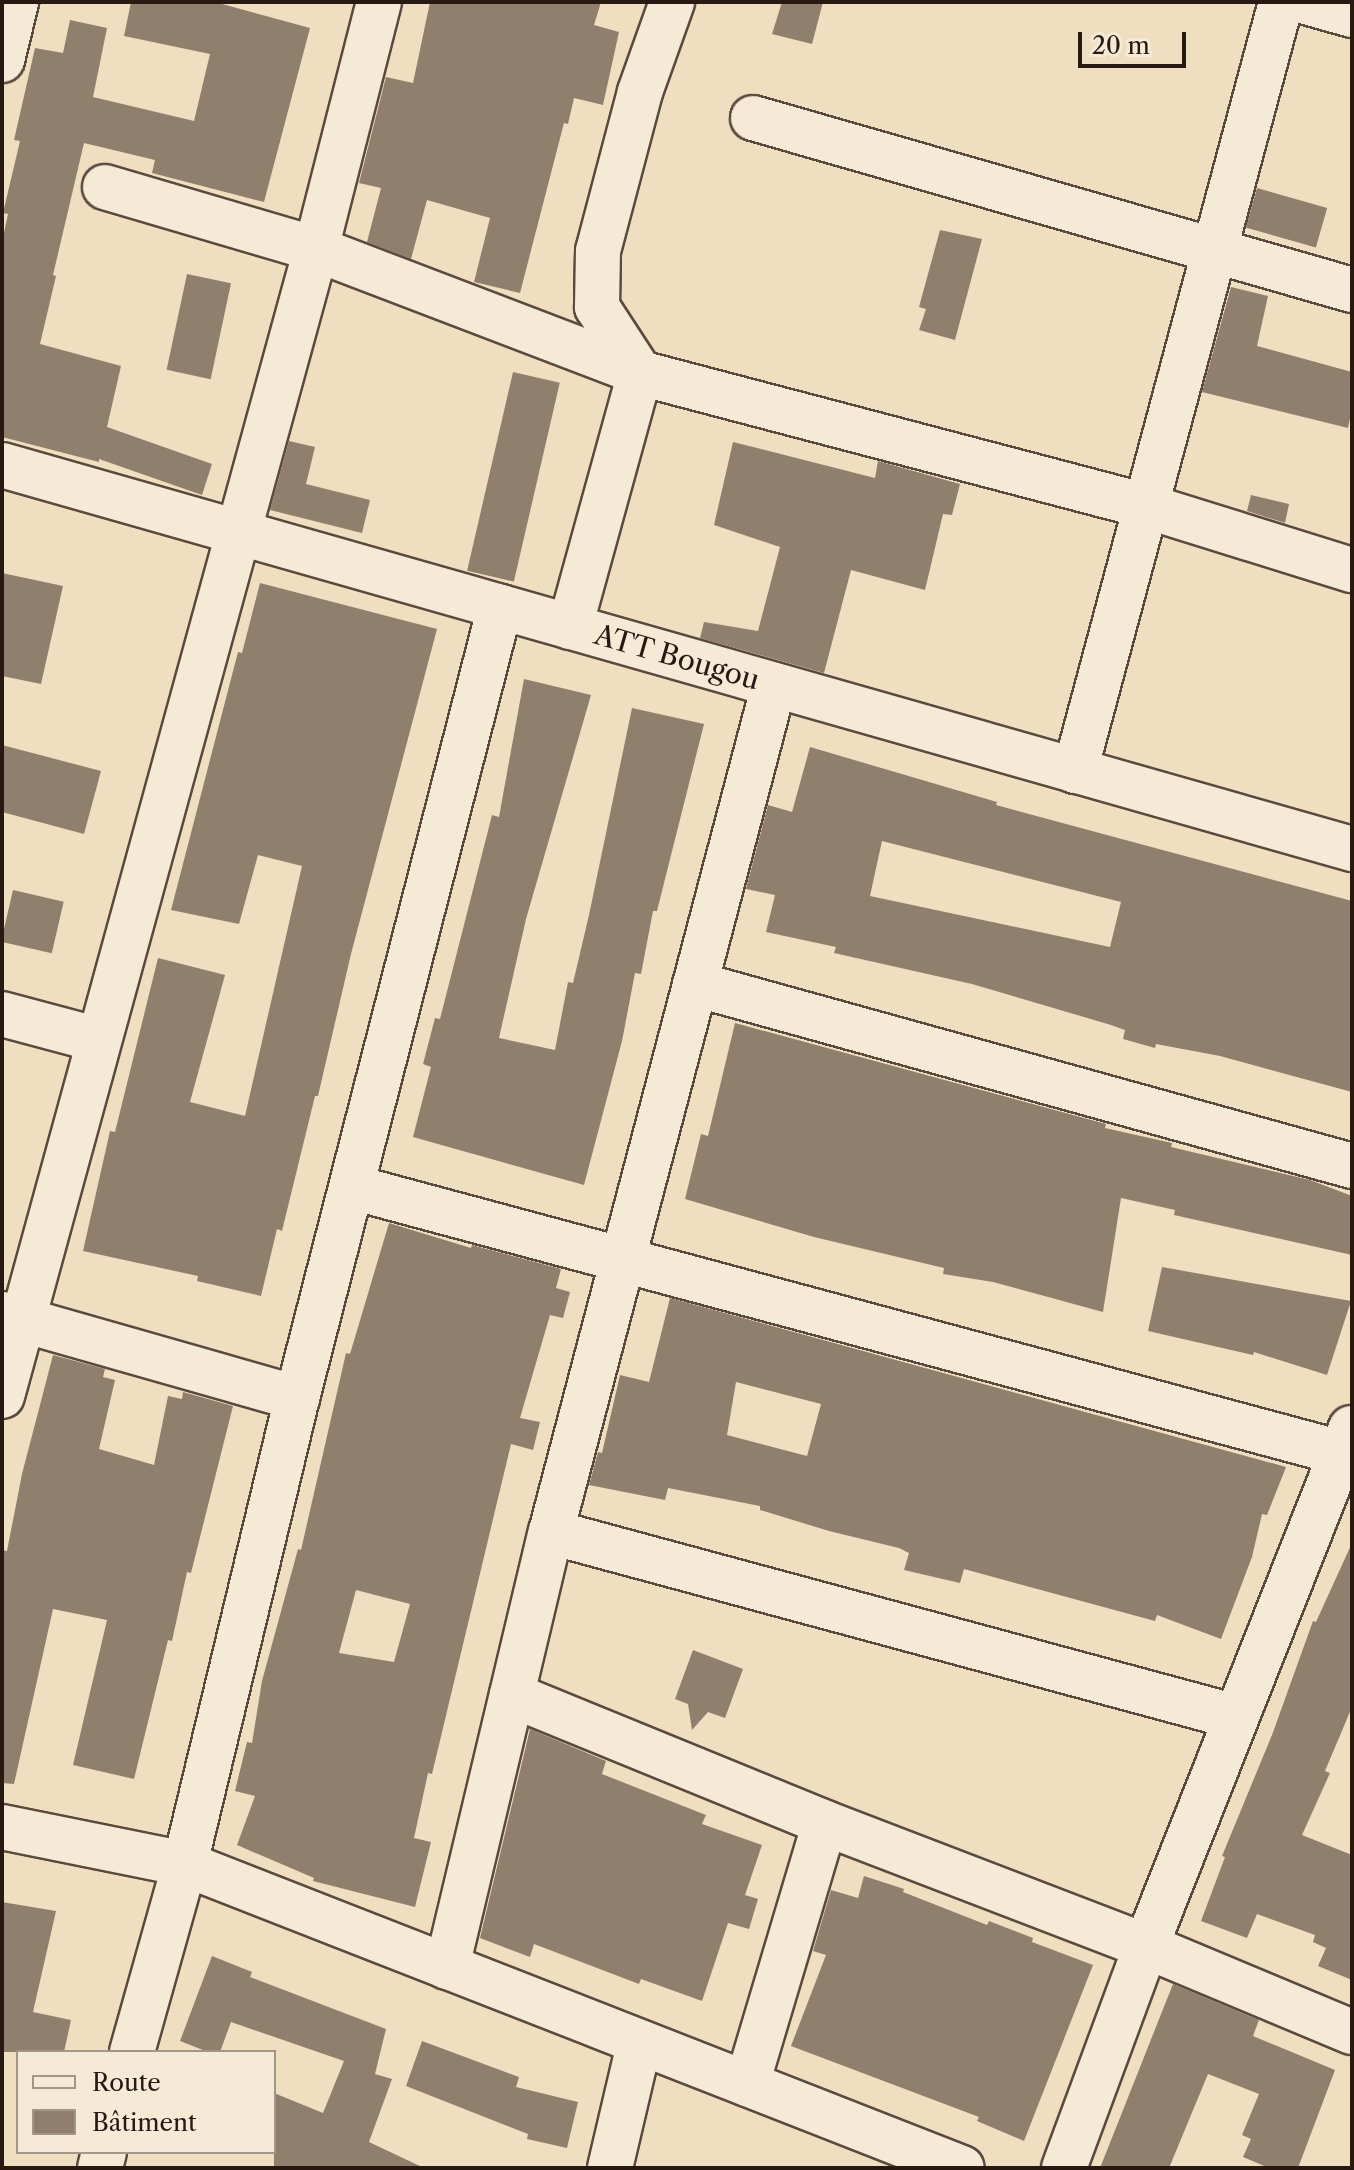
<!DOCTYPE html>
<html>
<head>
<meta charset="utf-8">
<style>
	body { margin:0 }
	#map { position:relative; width:1354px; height:2170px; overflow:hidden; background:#f0dec0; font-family:"Libre Caslon Text",serif }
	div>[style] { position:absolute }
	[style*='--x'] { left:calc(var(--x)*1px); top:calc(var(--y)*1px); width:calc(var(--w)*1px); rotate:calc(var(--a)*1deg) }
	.building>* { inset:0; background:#907f6d; transform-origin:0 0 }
	.roads { filter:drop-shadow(2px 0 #5a4a3e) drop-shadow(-2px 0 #5a4a3e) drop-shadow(0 2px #5a4a3e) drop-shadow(0 -2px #5a4a3e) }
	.minor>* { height:44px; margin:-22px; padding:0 22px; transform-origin:22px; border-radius:22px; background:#f5ead6 }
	span { translate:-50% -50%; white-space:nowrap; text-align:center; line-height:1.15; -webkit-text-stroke:8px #f5ead6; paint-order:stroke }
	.street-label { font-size:28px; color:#281913 }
	.frame { position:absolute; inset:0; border:4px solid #281913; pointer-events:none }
	.legend { position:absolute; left:16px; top:2050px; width:260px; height:104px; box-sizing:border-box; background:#f5ead6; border:2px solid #a39688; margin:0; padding:10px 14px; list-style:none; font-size:24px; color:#281913 }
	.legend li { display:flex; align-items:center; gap:16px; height:40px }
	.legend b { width:40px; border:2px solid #a39688 }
	.scale { position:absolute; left:1078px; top:32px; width:108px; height:36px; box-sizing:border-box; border:4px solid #281913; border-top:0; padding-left:10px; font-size:24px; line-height:28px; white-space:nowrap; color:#281913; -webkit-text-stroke:6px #f5ead6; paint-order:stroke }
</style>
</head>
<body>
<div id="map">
	<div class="building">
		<i style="clip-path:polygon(131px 2px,215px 2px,310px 28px,264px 202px,152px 173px,155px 160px,84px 143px,53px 275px,56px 276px,40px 344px,121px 366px,107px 427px,212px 464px,202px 495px,99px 459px,99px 462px,2px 437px,2px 242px,8px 214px,3px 213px,20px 141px,14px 140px,35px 48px,63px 53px,70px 20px,107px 28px,93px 97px,194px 121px,210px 54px,124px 36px)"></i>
		<i style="clip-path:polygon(430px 2px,601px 2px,594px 25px,619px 32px,603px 105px,574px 98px,568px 124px,564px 123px,520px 293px,474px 282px,490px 218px,427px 200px,411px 259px,367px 242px,381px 188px,359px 183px,386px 77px,413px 83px)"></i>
		<i style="clip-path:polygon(782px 2px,823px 2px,812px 44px,772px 34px)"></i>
		<i style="left:1257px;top:188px;width:73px;height:41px;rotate:16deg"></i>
		<i style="clip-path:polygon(940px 230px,982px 239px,955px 340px,919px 330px,926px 309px,919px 307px)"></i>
		<i style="left:187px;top:274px;width:45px;height:98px;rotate:12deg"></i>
		<i style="clip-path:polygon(1231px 287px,1268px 296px,1257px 346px,1352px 372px,1352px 409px,1348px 428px,1202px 392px)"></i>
		<i style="left:513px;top:372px;width:48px;height:204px;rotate:13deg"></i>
		<i style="clip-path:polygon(289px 441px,315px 447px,306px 484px,370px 500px,362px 533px,270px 510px)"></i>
		<i style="clip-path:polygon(733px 442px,875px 478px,878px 461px,960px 484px,952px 515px,943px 514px,925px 590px,851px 570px,824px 673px,700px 638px,704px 622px,758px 631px,780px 547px,714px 525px)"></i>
		<i style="clip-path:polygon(1251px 495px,1289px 504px,1285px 523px,1247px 511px)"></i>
		<i style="clip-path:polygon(2px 573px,63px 586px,41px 684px,2px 676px)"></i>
		<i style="clip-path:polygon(260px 583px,437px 629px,351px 954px,318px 1096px,315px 1096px,282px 1231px,277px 1229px,261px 1296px,197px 1281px,198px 1276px,83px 1251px,110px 1131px,115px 1132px,158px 958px,225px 975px,190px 1102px,245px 1116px,302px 866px,258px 855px,239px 924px,171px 910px,238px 652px,242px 653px)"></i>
		<i style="clip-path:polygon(524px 679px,591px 695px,526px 919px,499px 1038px,555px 1050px,568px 982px,573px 983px,589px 915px,632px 708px,704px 724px,657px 911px,653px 911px,641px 974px,635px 973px,622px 1041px,584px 1185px,413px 1137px,431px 1067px,423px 1064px,435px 1018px,440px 1019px,492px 815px,499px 817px)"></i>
		<i style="clip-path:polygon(2px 745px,101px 771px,84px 834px,2px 812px)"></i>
		<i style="clip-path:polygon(evenodd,810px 747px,997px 802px,996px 805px,1352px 901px,1352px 1092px,1220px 1056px,1156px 1044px,1155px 1048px,1123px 1039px,1125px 1030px,1111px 1025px,972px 984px,834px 953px,836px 947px,766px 932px,775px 895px,746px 889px,768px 805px,792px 812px,810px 747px,882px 841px,1121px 902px,1110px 947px,870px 896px,882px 841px)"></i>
		<i style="left:13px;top:890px;width:52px;height:53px;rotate:13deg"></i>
		<i style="clip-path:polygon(735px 1023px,1106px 1124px,1105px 1128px,1172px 1143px,1171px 1147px,1310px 1180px,1352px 1196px,1352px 1255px,1174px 1215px,1175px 1210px,1121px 1198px,1103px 1312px,993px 1282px,943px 1274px,944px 1268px,814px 1237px,685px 1199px,701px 1134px,708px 1136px)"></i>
		<i style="clip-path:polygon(evenodd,389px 1223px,471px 1248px,472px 1245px,561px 1269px,556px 1288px,570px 1292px,563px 1318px,550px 1315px,520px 1418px,540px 1422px,533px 1450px,511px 1444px,432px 1774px,428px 1773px,414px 1838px,431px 1842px,415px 1907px,313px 1881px,314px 1878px,237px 1845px,255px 1796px,235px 1791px,247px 1742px,252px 1743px,262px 1681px,298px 1549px,301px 1550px,346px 1353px,350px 1354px,389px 1223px,356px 1590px,410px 1604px,394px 1662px,339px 1653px,356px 1590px)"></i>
		<i style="clip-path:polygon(1162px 1267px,1351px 1301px,1327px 1375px,1254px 1352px,1253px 1355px,1148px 1331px)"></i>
		<i style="clip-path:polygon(evenodd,670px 1298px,1286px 1467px,1267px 1515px,1262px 1514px,1252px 1557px,1221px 1639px,1157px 1615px,1155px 1621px,964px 1569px,960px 1583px,904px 1570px,909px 1553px,899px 1548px,829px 1531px,760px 1510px,760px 1506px,668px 1488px,665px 1500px,589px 1485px,598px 1452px,602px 1453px,620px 1375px,649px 1382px,670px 1298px,736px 1382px,821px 1404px,807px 1456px,727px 1435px,736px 1382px)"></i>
		<i style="clip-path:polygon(53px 1355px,105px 1369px,103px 1377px,115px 1380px,99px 1449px,154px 1465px,168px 1396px,182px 1399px,183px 1392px,233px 1406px,191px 1573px,187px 1572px,172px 1641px,168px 1640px,134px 1779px,73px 1765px,107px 1620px,53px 1609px,14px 1784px,2px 1783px,2px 1550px,7px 1551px,22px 1474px)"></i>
		<i style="clip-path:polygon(1352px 1543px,1352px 1707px,1325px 1771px,1330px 1773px,1302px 1835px,1352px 1855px,1352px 1980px,1318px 1966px,1326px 1948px,1313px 1942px,1315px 1935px,1257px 1914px,1247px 1938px,1201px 1921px,1225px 1857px,1222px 1856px,1272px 1735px,1313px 1621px,1316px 1622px)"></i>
		<i style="clip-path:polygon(693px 1650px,743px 1669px,725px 1718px,708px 1712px,692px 1730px,688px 1704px,675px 1699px)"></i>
		<i style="clip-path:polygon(530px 1729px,606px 1761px,602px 1774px,706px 1815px,702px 1824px,762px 1845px,745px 1895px,758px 1899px,749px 1929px,728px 1923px,702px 2001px,641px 1979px,639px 1984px,534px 1944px,530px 1957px,480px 1938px)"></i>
		<i style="clip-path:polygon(864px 1876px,904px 1889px,903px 1892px,987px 1925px,989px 1921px,1033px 1938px,1032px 1942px,1093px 1965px,1024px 2141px,977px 2121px,979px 2117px,791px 2046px,826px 1955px,813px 1951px,831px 1890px,858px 1898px)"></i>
		<i style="clip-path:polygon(2px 1902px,56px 1911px,33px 2012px,71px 2020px,64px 2052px,2px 2052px)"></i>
		<i style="clip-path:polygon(212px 1956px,252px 1972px,250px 1977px,386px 2029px,375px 2074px,392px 2079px,369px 2142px,424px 2168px,274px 2168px,274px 2093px,323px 2113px,344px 2061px,231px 2022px,220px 2052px,208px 2052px,180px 2041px)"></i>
		<i style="clip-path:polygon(1173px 1984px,1259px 2020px,1253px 2036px,1335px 2070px,1298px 2168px,1269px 2168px,1243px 2157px,1251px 2139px,1242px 2135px,1259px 2094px,1208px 2074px,1169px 2168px,1100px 2168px)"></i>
		<i style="clip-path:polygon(422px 2041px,519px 2077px,516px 2087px,578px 2102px,567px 2148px,527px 2139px,528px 2134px,406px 2086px)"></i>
	</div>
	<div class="roads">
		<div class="minor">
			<i style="--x:1306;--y:2;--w:48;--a:15.8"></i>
			<i style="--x:2;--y:60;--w:60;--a:-76.4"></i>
			<i style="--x:753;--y:118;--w:623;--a:16.02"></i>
			<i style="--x:105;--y:187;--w:220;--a:16.4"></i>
			<i style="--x:316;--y:249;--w:347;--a:20.9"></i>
			<i style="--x:640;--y:373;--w:523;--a:14.73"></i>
			<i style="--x:1146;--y:506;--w:216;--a:17.3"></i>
			<i style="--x:2;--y:465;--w:1404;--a:15.88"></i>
			<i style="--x:570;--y:627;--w:263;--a:-74.6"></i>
			<i style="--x:640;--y:373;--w:79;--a:-123.1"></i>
			<i style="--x:597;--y:307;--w:56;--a:-89"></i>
			<i style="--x:598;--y:251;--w:164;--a:-75.2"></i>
			<i style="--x:640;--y:92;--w:96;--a:-70.4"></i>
			<i style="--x:1075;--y:771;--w:796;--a:-75"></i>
			<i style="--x:695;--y:984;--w:682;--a:15.48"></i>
			<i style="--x:2;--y:1014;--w:100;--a:15"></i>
			<i style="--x:352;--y:1187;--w:1024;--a:15.05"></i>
			<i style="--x:2;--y:1314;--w:307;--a:15.9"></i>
			<i style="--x:2;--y:1396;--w:1189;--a:-74.69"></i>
			<i style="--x:316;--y:249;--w:255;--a:-75.7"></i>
			<i style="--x:551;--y:1532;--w:710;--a:15.11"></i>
			<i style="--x:512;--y:1695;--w:338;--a:22.2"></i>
			<i style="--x:825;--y:1823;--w:344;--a:21"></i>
			<i style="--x:1146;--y:1946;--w:223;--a:22.7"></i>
			<i style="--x:2;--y:1827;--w:187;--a:11.4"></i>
			<i style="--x:185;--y:1864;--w:834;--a:21.37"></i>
			<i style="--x:447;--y:1967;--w:447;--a:-76.6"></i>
			<i style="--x:551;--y:1532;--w:876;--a:-75.25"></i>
			<i style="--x:132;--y:2052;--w:195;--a:-74.3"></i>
			<i style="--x:185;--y:1864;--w:479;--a:-76.5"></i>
			<i style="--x:297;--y:1398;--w:817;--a:-75.61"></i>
			<i style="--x:747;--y:2084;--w:272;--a:-73.4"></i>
			<i style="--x:100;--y:2168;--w:16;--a:-76"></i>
			<i style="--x:610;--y:2168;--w:127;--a:-76.8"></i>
			<i style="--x:1064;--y:2168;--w:237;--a:-69.7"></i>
			<i style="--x:1146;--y:1946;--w:557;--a:-68.41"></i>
		</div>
	</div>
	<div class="street-label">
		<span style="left:677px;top:657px;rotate:16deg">ATT Bougou</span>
	</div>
	<div class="frame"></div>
	<ul class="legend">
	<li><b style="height:10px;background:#f5ead6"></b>Route</li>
	<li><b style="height:22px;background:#907f6d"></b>Bâtiment</li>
	</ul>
	<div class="scale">20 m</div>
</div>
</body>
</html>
